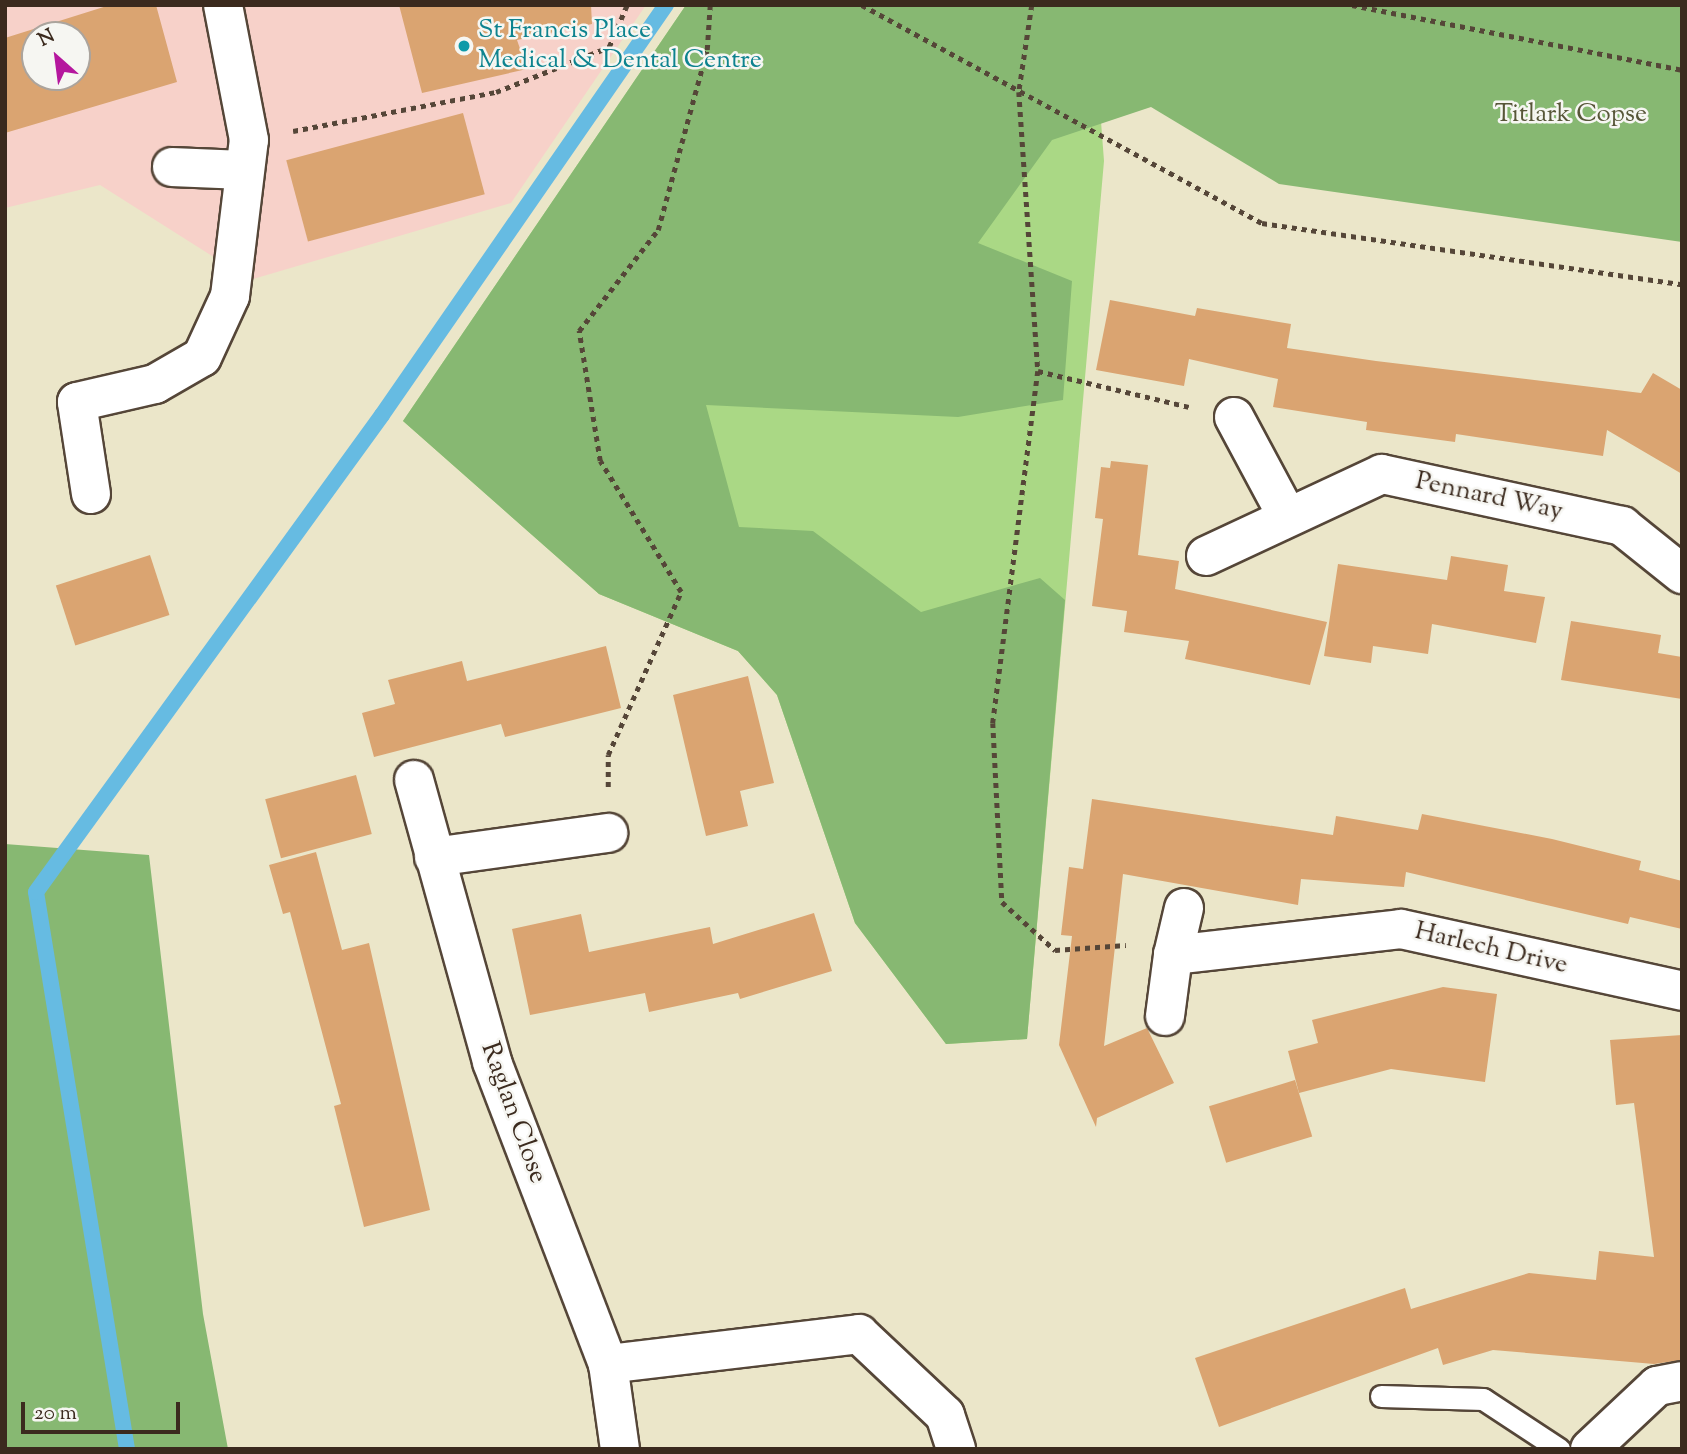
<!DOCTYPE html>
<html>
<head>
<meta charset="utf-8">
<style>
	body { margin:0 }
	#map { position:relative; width:1687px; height:1454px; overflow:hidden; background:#ebe6c9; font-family:"Sorts Mill Goudy",serif }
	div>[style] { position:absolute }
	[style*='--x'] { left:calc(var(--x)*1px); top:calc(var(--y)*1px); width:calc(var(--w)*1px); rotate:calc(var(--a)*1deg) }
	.built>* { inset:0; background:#f7d1c9 }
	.green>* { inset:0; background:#aad885 }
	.forest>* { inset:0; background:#87b872 }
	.stream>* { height:16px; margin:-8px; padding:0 8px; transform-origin:8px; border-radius:8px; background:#66bbe2 }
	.building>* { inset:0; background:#daa471; transform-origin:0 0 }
	.path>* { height:4.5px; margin-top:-2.25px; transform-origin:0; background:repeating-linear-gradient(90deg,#554638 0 5px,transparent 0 10px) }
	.roads { filter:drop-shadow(2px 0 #554638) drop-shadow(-2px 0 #554638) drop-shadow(0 2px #554638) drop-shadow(0 -2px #554638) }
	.service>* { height:21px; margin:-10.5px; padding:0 10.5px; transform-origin:10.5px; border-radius:10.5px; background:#fff }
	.minor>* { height:38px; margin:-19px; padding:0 19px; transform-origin:19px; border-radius:19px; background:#fff }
	.dots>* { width:19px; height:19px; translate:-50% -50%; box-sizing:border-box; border:4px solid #f6f6f2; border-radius:50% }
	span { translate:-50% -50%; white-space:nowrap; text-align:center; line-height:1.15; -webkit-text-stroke:5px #f6f6f2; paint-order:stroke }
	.culture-label { font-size:26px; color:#0d838f }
	.left { translate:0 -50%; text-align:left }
	.park-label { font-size:26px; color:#575638 }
	.street-label { font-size:26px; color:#3b2a1e }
	.frame { position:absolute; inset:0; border:7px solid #3b2a1e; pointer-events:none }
	.north { position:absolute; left:21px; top:21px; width:70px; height:70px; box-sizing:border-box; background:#f6f6f2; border:2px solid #aba49d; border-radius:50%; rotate:332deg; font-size:19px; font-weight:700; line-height:28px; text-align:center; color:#3b2a1e }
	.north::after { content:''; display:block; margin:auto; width:24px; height:32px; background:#b5179e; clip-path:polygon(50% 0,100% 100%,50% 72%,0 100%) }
	.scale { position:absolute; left:21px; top:1402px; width:159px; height:32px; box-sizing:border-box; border:4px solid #3b2a1e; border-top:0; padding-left:9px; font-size:21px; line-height:24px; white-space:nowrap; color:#3b2a1e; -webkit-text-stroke:5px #f6f6f2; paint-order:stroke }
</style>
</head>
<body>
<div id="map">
	<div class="built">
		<i style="clip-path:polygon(evenodd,5px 5px,646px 5px,511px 203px,250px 280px,100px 185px,5px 208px,5px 5px,35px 35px,77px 35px,77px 77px,35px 77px,35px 35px)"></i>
	</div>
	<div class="green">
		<i style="clip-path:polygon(686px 5px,1099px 95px,1104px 161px,1027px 1039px,946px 1044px,855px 923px,777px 695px,738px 651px,599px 594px,403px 421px)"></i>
	</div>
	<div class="forest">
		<i style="clip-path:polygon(686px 5px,1682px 5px,1682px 242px,1279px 184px,1151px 107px,1052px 140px,978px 243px,1072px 281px,1063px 400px,958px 417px,706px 405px,739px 527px,813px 531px,921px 612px,1040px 578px,1065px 600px,1027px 1039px,946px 1044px,855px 923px,777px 695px,738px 651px,599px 594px,403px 421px)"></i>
		<i style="clip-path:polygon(5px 844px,149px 855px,203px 1314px,228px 1449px,5px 1449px)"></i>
	</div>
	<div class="stream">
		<i style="--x:127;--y:1449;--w:564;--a:-99.28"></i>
		<i style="--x:36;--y:892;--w:589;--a:-54.04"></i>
		<i style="--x:382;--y:415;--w:499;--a:-55.3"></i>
	</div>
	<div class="building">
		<i style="clip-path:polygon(evenodd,110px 5px,156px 5px,177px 82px,5px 133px,5px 38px,110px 5px,35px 35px,77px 35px,77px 77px,35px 77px,35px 35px)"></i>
		<i style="clip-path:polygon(399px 5px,591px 5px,592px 24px,517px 40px,527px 69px,422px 93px)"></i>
		<i style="left:463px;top:113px;width:84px;height:183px;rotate:75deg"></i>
		<i style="clip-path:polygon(1110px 300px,1195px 316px,1197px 308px,1291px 324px,1287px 348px,1376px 361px,1641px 393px,1653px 373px,1682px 390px,1682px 474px,1607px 430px,1603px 456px,1456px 434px,1455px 442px,1366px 430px,1367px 422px,1273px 407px,1278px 379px,1189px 359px,1184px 386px,1096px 370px)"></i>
		<i style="clip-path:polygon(1111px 461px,1148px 465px,1138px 555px,1179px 561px,1175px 589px,1327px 622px,1310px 685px,1185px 659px,1189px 641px,1124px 632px,1127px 611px,1092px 606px,1103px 519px,1095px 518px,1101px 467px,1110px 468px)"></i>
		<i style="left:150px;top:555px;width:63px;height:99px;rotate:72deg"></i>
		<i style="clip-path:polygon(1451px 556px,1508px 565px,1504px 591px,1545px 597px,1536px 643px,1432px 624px,1428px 654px,1373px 646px,1371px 663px,1324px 656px,1338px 564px,1447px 580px)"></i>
		<i style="clip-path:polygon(1571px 621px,1661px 635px,1658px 653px,1682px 657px,1682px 699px,1561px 680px)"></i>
		<i style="clip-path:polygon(606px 646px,621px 708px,505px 737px,501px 724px,374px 757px,362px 713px,395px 704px,388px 680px,462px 661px,467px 681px)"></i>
		<i style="clip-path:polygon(748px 676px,774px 783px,740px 791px,748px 826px,706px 836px,673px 695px)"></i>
		<i style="left:356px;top:775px;width:61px;height:94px;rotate:75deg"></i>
		<i style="clip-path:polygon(1092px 799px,1333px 835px,1336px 816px,1418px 830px,1422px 814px,1552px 839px,1641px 861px,1639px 870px,1682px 881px,1682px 929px,1630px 917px,1628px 924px,1406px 872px,1404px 887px,1301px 879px,1298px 905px,1123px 874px,1104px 1046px,1147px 1028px,1174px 1083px,1097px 1118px,1096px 1127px,1059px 1045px,1072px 936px,1061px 935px,1069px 867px,1083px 869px)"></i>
		<i style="clip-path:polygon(316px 852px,342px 950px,369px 943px,430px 1210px,364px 1227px,334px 1106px,341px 1104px,290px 912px,283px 914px,269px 865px)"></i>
		<i style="clip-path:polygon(814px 913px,832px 971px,740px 999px,738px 993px,649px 1012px,645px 993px,530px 1015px,512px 929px,581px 914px,589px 952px,710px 927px,713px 944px)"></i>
		<i style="clip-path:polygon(1443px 987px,1497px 994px,1485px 1082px,1391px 1069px,1299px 1093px,1288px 1051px,1318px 1043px,1312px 1020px)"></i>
		<i style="clip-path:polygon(1682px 1035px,1682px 1360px,1654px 1364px,1493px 1350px,1443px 1365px,1438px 1348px,1219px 1427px,1195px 1358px,1405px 1288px,1411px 1309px,1529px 1273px,1596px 1280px,1599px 1251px,1654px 1257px,1634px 1103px,1616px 1105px,1610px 1040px)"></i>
		<i style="left:1295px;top:1080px;width:59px;height:90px;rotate:73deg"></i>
	</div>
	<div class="path">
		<i style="--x:862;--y:5;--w:456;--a:28.6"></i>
		<i style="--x:1262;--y:223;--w:424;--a:8.3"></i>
		<i style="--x:1032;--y:5;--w:88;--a:98.5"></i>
		<i style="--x:1019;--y:92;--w:280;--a:86.1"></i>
		<i style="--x:1038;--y:371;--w:155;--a:13.4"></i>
		<i style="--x:1352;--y:5;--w:336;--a:11.1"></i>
		<i style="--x:293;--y:131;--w:207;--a:-10.9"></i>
		<i style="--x:496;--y:92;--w:122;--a:-21.7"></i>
		<i style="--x:609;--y:47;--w:46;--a:-66.8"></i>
		<i style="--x:1038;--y:371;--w:355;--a:97.3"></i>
		<i style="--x:993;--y:723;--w:179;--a:87.1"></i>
		<i style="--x:1002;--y:902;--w:72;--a:42.2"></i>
		<i style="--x:1055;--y:950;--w:71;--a:-4"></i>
		<i style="--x:608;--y:787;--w:32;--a:-90"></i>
		<i style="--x:608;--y:755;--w:179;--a:-65.9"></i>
		<i style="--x:681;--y:592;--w:154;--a:-121.7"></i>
		<i style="--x:600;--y:461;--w:132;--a:-99.2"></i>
		<i style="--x:579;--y:331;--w:128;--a:-52"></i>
		<i style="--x:658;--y:230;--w:187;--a:-74.8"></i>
		<i style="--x:707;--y:50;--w:45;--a:-86.2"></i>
	</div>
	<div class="roads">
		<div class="service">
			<i style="--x:1381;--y:1396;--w:102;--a:1.7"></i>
			<i style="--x:1483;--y:1399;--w:91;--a:33.3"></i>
		</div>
		<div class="minor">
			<i style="--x:172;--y:167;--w:71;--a:2.4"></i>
			<i style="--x:1234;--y:417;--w:112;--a:61.8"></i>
			<i style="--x:91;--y:494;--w:93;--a:-98.7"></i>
			<i style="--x:77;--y:402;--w:80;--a:-13"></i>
			<i style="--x:155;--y:384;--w:54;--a:-29.9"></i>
			<i style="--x:202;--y:357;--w:67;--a:-65.3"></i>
			<i style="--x:230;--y:296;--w:157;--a:-83.1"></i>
			<i style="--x:249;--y:140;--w:137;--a:-100.9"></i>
			<i style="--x:1206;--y:556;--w:194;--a:-25"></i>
			<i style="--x:1382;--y:474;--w:246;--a:12.2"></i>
			<i style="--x:1622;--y:526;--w:77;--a:38.7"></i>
			<i style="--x:414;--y:780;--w:293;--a:74.5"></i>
			<i style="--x:492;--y:1062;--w:324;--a:69"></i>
			<i style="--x:608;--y:1364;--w:86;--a:82"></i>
			<i style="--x:434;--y:857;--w:176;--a:-7.9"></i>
			<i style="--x:1184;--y:908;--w:48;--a:103.2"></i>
			<i style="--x:1173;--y:955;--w:229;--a:-6.5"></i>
			<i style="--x:1401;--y:929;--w:288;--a:12.4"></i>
			<i style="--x:1165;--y:1016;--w:62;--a:-82.5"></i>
			<i style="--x:608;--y:1364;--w:253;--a:-6.8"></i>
			<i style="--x:859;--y:1334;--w:118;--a:43.3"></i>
			<i style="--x:945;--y:1415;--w:36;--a:72"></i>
			<i style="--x:1590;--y:1449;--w:92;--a:-43.2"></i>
			<i style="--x:1657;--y:1386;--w:25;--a:-11"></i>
		</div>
	</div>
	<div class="dots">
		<i style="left:464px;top:46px;background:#0f9aa8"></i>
	</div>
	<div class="culture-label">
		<span class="left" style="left:478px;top:46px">St Francis Place<br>Medical &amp; Dental Centre</span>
	</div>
	<div class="park-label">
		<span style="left:1571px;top:115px">Titlark Copse</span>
	</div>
	<div class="street-label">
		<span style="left:1489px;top:497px;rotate:12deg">Pennard Way</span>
		<span style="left:1491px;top:949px;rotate:13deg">Harlech Drive</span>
		<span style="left:513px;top:1113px;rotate:70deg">Raglan Close</span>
	</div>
	<div class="frame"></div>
	<div class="north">N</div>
	<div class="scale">20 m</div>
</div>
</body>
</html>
